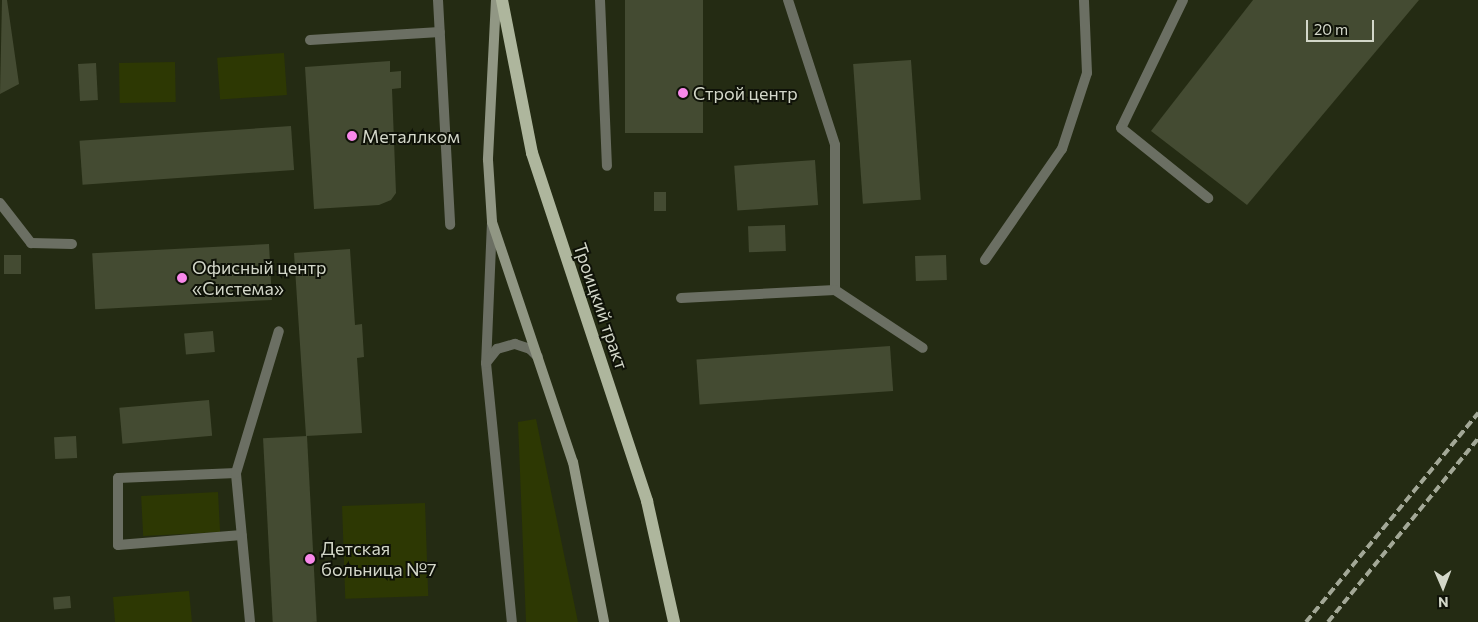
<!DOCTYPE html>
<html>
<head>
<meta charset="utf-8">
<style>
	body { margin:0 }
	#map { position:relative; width:1478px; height:622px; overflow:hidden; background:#242b13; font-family:Commissioner,sans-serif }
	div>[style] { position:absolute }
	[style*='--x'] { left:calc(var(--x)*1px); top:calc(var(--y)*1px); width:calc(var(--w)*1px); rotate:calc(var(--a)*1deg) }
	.green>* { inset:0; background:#2d3803; transform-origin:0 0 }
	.building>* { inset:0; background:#444b32; transform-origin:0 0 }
	.service>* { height:10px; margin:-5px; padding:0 5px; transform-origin:5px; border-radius:5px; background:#6b6f63 }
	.tertiary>* { height:10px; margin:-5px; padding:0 5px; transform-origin:5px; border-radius:5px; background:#6b6f63 }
	.secondary>* { height:10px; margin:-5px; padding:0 5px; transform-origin:5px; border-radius:5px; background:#919784 }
	.primary>* { height:12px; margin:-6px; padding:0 6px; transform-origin:6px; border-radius:6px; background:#aeb69d }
	.rail>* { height:4px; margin-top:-2px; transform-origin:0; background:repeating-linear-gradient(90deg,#a3a897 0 8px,transparent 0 12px) }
	.dots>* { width:14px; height:14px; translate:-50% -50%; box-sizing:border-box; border:2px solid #0f1208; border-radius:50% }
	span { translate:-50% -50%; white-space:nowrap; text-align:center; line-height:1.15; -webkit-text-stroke:4px #0f1208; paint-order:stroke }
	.poi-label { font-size:18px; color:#d3d7c9 }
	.left { translate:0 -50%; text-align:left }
	.street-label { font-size:18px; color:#d3d7c9 }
	.north { position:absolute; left:1418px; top:562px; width:50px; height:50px; -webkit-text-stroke:4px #0f1208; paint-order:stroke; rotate:179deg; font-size:14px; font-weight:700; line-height:20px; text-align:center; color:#d3d7c9 }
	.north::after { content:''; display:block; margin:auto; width:18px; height:22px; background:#d3d7c9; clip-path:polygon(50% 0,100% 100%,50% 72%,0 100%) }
	.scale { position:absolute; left:1306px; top:20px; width:68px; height:22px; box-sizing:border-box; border:2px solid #d3d7c9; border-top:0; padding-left:6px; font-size:15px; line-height:18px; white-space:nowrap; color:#d3d7c9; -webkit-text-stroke:4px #0f1208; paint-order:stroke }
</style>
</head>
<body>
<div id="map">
	<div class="green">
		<i style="left:284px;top:53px;width:42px;height:67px;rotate:86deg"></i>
		<i style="left:175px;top:62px;width:40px;height:56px;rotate:89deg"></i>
		<i style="clip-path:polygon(536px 419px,578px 622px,526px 622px,518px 422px)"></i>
		<i style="left:218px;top:492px;width:40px;height:77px;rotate:87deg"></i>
		<i style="left:425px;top:503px;width:93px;height:83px;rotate:88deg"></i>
		<i style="clip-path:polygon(189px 591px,192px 622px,115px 622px,113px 597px)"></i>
	</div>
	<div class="building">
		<i style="clip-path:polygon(2px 0,7px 0,19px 84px,0 94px)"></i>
		<i style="left:625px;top:0;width:78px;height:133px"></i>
		<i style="clip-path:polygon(1253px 0,1419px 0,1247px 205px,1151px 131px)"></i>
		<i style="left:911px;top:60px;width:140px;height:58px;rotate:86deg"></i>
		<i style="clip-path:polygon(390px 61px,390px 72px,401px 71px,401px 88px,392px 89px,396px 193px,391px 200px,379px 205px,314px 209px,305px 67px)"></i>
		<i style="left:96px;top:63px;width:37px;height:18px;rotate:87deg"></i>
		<i style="left:291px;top:126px;width:44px;height:212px;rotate:86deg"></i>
		<i style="left:815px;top:160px;width:45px;height:81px;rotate:86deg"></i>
		<i style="left:654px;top:192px;width:12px;height:19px"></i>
		<i style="left:785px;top:225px;width:26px;height:37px;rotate:88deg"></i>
		<i style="left:269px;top:244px;width:56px;height:177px;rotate:87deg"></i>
		<i style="clip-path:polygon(350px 249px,355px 325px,362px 324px,364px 357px,357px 358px,362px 433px,306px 436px,294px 253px)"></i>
		<i style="left:21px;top:255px;width:19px;height:17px;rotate:90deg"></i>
		<i style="left:946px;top:255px;width:25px;height:31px;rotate:88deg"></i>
		<i style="left:213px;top:331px;width:21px;height:29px;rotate:85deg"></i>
		<i style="left:890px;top:346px;width:45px;height:194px;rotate:86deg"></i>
		<i style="left:209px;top:400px;width:36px;height:90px;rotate:85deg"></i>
		<i style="left:76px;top:436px;width:22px;height:22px;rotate:87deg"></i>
		<i style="left:307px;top:436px;width:186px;height:44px;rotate:87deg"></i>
		<i style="left:70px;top:596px;width:12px;height:17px;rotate:85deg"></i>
	</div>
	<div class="service">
		<i style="--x:438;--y:0;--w:225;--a:86.9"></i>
		<i style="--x:600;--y:0;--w:166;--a:87.6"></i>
		<i style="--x:788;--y:0;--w:152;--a:72"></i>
		<i style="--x:835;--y:145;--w:145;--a:90"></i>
		<i style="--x:1183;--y:0;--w:142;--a:115.8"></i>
		<i style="--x:1121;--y:128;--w:112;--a:38.8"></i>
		<i style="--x:310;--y:40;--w:130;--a:-3.5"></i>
		<i style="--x:0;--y:203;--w:51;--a:52.2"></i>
		<i style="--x:31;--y:243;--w:41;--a:1.4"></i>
		<i style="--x:985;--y:260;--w:135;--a:-55.3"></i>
		<i style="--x:1062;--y:149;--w:80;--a:-71.8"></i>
		<i style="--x:1087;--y:73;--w:73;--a:-92.4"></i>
		<i style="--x:681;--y:298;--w:154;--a:-3"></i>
		<i style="--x:835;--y:290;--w:105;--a:33.4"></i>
		<i style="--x:236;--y:473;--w:118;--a:177.6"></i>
		<i style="--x:118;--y:478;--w:67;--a:90"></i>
		<i style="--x:118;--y:545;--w:124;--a:-4.6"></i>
		<i style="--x:250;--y:622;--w:150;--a:-95.4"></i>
		<i style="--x:236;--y:473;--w:148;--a:-73.2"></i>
	</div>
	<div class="tertiary">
		<i style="--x:492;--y:222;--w:141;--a:92.4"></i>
		<i style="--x:486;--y:363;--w:260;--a:84.3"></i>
		<i style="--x:486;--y:363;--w:18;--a:-52"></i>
		<i style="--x:497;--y:349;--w:19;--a:-16"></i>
		<i style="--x:515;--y:344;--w:16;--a:18"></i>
		<i style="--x:530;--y:349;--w:11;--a:45"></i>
	</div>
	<div class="secondary">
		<i style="--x:496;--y:0;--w:160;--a:92.9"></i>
		<i style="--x:488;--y:160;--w:62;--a:86.3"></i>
		<i style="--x:492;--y:222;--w:253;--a:71.4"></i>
		<i style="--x:573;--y:462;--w:163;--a:79"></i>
	</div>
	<div class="primary">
		<i style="--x:502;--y:0;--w:156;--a:78.9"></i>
		<i style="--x:532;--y:153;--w:367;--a:71.7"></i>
		<i style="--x:647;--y:501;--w:124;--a:77.4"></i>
	</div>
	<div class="rail">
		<i style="--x:1306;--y:622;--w:271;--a:-50.5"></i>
		<i style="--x:1328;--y:622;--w:237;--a:-50.7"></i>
	</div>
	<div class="dots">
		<i style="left:683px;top:93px;background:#f888ea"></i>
		<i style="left:352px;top:136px;background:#f888ea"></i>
		<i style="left:182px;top:278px;background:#f888ea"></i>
		<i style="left:310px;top:559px;background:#f888ea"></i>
	</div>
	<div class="poi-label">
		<span class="left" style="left:693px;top:93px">Строй центр</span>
		<span class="left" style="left:362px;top:136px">Металлком</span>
		<span class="left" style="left:192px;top:278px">Офисный центр<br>«Система»</span>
		<span class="left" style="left:321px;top:559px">Детская<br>больница №7</span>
	</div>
	<div class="street-label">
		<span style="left:601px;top:306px;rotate:71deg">Троицкий тракт</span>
	</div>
	<div class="north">N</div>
	<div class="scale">20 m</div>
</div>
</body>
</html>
